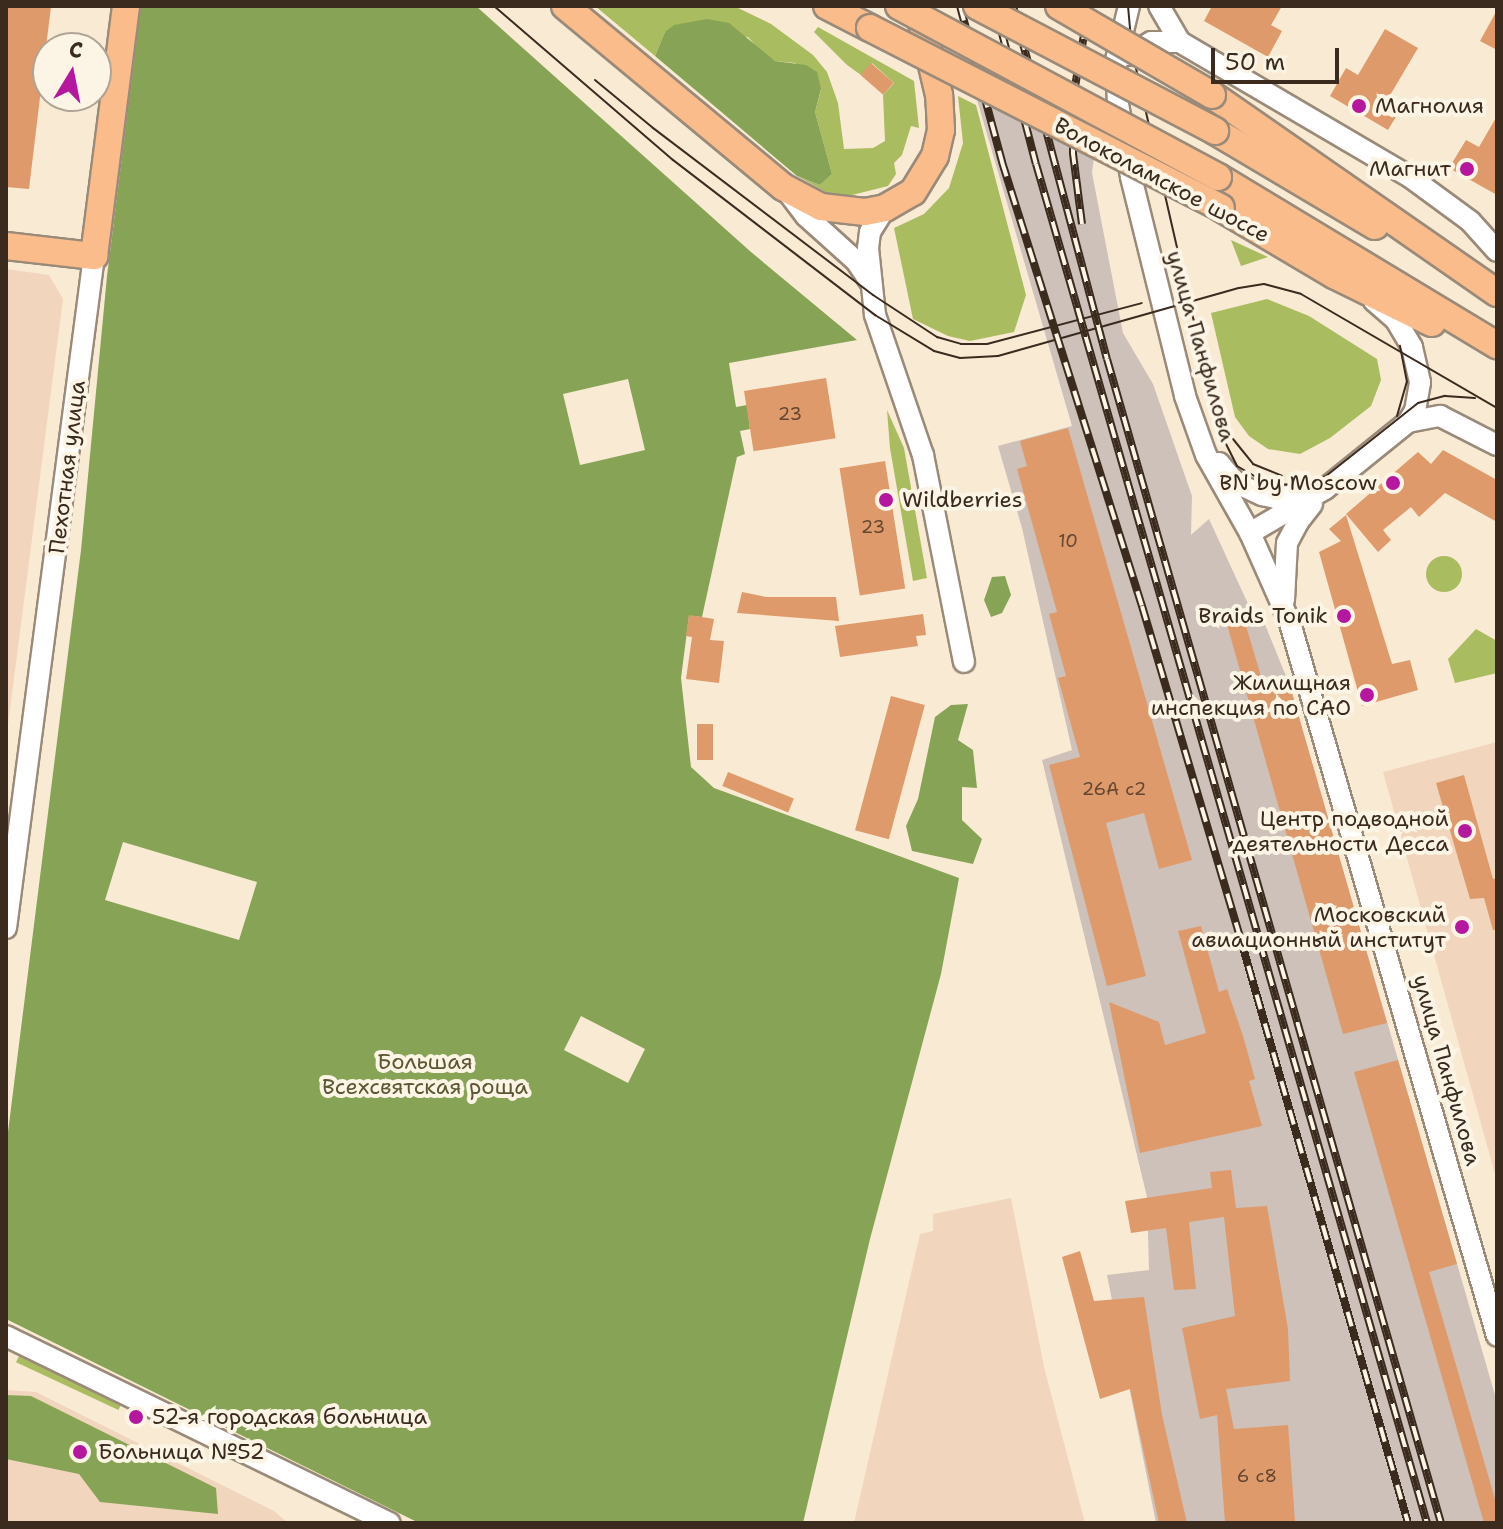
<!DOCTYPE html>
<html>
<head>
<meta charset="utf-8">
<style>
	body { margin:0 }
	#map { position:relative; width:1503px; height:1529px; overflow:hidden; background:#f9ead4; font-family:"Shantell Sans",sans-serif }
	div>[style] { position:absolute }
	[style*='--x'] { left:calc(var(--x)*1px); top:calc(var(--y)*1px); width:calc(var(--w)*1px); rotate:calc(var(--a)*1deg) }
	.built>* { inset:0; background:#f1d5bd }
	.industrial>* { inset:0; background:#cec1ba }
	.green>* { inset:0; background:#aabc60; transform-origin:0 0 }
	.round { border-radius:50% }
	.forest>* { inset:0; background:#87a456 }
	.building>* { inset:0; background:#de9a6b; transform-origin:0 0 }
	.roads { filter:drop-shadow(2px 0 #9a8a79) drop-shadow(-2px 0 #9a8a79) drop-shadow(0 2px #9a8a79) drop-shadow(0 -2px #9a8a79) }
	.minor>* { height:20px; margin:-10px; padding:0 10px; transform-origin:10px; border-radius:10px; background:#fff }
	.major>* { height:26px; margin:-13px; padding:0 13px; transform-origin:13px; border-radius:13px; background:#fabc8b }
	.tram>* { height:2px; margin:-1px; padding:0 1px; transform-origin:1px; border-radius:1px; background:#3b2a1e }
	.rail>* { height:8px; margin-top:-4px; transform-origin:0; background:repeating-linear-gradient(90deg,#fcf5e5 0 15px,#3b2a1e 0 30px); box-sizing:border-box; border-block:2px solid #3b2a1e }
	.bridges { filter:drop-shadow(2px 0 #9a8a79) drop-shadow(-2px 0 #9a8a79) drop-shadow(0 2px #9a8a79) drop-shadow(0 -2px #9a8a79) }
	.major-bridge>* { height:26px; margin:-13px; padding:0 13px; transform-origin:13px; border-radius:13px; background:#fabc8b }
	.dots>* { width:22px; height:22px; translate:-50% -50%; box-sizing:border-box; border:4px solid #fcf5e5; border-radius:50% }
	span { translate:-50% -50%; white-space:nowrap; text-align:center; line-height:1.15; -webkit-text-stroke:8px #fcf5e5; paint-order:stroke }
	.number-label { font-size:18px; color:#644631 }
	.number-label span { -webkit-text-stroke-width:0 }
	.poi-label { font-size:22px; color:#3b2a1e }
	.left { translate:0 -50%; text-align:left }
	.right { translate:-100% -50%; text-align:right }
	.street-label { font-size:22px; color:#3b2a1e }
	.park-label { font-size:22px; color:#5c5632 }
	.frame { position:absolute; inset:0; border:8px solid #3b2a1e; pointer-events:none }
	.north { position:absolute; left:32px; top:32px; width:80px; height:80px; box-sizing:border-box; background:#fcf5e5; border:2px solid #afa495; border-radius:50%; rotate:10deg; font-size:22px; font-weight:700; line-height:32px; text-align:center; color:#3b2a1e }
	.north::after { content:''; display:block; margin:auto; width:28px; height:36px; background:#b5179e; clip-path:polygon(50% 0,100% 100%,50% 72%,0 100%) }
	.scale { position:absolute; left:1211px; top:48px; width:128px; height:36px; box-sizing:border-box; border:4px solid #3b2a1e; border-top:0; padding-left:10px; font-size:24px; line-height:28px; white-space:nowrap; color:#3b2a1e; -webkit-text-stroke:6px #fcf5e5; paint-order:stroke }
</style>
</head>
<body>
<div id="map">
	<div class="built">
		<i style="clip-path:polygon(6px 269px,49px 275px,63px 299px,6px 740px)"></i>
		<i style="clip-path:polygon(1497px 742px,1497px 1181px,1383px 772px)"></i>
		<i style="clip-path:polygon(1011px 1198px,1044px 1367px,1085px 1523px,854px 1523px,920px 1234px,933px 1231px,933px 1214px)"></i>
		<i style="clip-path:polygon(6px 1390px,36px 1392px,274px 1511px,288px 1523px,6px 1523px)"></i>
	</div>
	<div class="industrial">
		<i style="clip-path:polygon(975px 93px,1095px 150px,1092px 173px,1123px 333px,1153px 384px,1192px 496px,1191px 535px,1209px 519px,1255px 619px,1262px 617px,1290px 686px,1497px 1402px,1497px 1523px,1156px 1523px,1107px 1275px,1149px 1270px,1147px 1197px,1042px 760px,1072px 750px,1022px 528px,998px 446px,1072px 426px)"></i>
	</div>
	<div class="green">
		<i style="clip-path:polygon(595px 6px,734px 6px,771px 24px,813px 55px,827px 72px,838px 103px,844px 149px,873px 148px,885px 141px,883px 95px,894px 83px,872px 63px,861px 75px,847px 65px,814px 32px,818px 27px,914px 81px,919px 128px,911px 126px,902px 155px,894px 163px,896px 174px,888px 186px,848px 196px,828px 193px,797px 176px,820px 185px,832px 174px,815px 112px,821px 90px,795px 63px,775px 61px,763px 54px,748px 37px,665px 32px,655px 56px)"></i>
		<i style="clip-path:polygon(958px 96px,976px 105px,1026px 295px,1014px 332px,970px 341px,948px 336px,913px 319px,894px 228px,924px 214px,949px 188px,963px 143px)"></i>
		<i style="clip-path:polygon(1231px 240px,1268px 257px,1241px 266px)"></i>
		<i style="clip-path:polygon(1267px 299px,1309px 316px,1377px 359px,1381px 380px,1371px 406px,1330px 438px,1300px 454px,1268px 449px,1249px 436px,1235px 417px,1211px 313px)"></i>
		<i style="clip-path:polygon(887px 410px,904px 448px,927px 578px,913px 581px,890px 448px)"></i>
		<i class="round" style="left:1426px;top:556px;width:36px;height:36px"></i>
		<i style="clip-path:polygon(1476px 629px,1497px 641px,1497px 673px,1455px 683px,1448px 659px)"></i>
		<i style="left:19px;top:1356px;width:113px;height:7px;rotate:25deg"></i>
	</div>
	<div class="forest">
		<i style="clip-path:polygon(evenodd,141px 6px,476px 6px,751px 252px,857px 340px,729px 363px,736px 407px,747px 405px,750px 429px,740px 431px,745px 454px,737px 457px,702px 617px,689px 616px,681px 678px,691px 767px,714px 788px,959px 878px,941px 974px,870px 1239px,803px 1523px,419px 1523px,6px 1319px,6px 1148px,81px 550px,107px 276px,141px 6px,628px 379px,645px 450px,580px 465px,563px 394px,628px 379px,141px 6px,123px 842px,257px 882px,239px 940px,105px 900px,123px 842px,141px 6px,581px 1016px,645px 1049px,628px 1083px,564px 1050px,581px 1016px)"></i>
		<i style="clip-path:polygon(707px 19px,729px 23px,775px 61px,806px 65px,817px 72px,821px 89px,815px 112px,832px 174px,820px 185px,797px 176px,655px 56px,665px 32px,674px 25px)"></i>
		<i style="clip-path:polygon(1005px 576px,1011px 595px,1002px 613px,991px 617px,984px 600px,992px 577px)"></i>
		<i style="clip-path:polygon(968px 704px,958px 740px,973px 750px,977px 788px,962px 787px,962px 820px,982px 839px,973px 864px,912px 851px,906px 826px,918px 799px,935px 717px,951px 705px)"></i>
		<i style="clip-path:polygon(6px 1395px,31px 1396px,216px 1488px,218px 1514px,100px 1502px,79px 1474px,6px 1459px)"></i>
	</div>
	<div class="building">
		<i style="clip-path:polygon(6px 6px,51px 6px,29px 189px,6px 187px)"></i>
		<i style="clip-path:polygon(1212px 6px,1282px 6px,1271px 25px,1282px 31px,1268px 57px,1204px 21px)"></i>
		<i style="clip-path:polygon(1497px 10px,1497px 50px,1480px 41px)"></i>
		<i style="clip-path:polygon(1385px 29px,1418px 48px,1389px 97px,1403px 105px,1388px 130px,1330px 96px,1346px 68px,1358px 75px)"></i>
		<i style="left:871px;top:63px;width:30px;height:16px;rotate:41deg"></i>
		<i style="clip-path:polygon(1497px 116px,1497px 195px,1449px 168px,1466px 140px,1479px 147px)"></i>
		<i style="left:826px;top:378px;width:61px;height:83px;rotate:81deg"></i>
		<i style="clip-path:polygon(1068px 428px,1192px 860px,1159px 869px,1144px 813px,1106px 823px,1146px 976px,1107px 986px,1049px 765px,1080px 757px,1058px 678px,1066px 676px,1049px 614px,1057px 612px,1017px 469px,1027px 466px,1020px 441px)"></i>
		<i style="clip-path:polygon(1443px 450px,1497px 480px,1497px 522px,1445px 493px,1419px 517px,1411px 507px,1383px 530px,1391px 540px,1378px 552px,1346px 514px,1418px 452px,1431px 464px)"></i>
		<i style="left:885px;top:461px;width:129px;height:46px;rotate:81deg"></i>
		<i style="clip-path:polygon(1346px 515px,1392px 664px,1410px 660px,1418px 690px,1362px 706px,1319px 552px,1341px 541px,1329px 529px)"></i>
		<i style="clip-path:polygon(742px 592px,766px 597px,836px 597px,839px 621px,737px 613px)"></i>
		<i style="clip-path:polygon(1241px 609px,1266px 693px,1290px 686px,1387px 1023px,1343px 1034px,1224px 614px)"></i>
		<i style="clip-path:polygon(923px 614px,926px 635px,916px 636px,918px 646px,840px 657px,835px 626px)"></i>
		<i style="clip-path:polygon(689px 615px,714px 619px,710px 640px,724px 641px,719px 683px,686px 679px,692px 637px,686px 636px)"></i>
		<i style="left:891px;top:696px;width:35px;height:139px;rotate:15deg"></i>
		<i style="left:697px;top:724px;width:16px;height:36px"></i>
		<i style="left:728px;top:772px;width:71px;height:15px;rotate:22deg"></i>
		<i style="clip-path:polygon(1464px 775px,1493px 879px,1497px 878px,1497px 930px,1493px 930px,1484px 898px,1470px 899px,1436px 783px)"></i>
		<i style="clip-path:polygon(1201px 926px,1219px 992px,1227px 989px,1243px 1036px,1255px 1079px,1249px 1081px,1262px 1126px,1140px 1153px,1109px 1002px,1159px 1022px,1165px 1045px,1206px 1033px,1178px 931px)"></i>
		<i style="clip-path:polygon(1398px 1060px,1457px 1264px,1429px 1272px,1497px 1506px,1497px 1523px,1484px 1523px,1354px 1072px)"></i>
		<i style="clip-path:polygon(1231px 1170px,1236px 1208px,1267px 1206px,1288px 1329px,1290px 1381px,1226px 1389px,1234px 1429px,1288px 1425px,1295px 1521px,1225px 1523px,1217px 1415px,1200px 1419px,1182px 1328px,1235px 1316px,1224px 1217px,1189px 1222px,1196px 1289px,1174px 1290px,1166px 1228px,1131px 1233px,1125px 1201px,1212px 1188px,1210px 1172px)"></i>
		<i style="clip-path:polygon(1080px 1251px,1094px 1301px,1144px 1297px,1162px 1415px,1187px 1523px,1159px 1523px,1130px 1389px,1100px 1399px,1062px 1257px)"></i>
	</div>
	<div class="roads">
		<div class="minor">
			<i style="--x:1129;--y:6;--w:56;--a:103.5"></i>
			<i style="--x:1116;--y:60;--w:44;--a:87.4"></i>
			<i style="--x:1118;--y:104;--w:74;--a:79.9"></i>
			<i style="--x:1131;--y:177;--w:226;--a:76.1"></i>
			<i style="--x:1185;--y:396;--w:63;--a:70.4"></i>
			<i style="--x:1206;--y:455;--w:90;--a:60.6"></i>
			<i style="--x:1250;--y:533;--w:98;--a:66"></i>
			<i style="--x:1290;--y:623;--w:742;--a:73.81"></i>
			<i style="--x:1159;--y:6;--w:42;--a:59.7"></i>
			<i style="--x:1180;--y:42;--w:267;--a:30.4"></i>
			<i style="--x:1410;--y:177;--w:74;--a:36.3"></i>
			<i style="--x:1470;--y:221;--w:40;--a:48"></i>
			<i style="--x:1128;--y:55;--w:26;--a:-29"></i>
			<i style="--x:1151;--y:42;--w:29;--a:0"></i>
			<i style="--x:787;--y:191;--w:31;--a:53"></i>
			<i style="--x:806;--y:216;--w:67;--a:42"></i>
			<i style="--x:856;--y:261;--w:25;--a:56"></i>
			<i style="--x:885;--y:208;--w:28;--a:122"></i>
			<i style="--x:870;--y:232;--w:16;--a:97"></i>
			<i style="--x:868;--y:248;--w:67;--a:84"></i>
			<i style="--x:875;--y:315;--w:148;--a:71.1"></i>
			<i style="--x:923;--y:455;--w:211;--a:78.8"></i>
			<i style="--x:1408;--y:422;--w:33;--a:-11"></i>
			<i style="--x:1440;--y:416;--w:64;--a:27"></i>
			<i style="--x:1219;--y:463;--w:26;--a:50"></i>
			<i style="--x:1236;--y:483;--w:29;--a:25"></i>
			<i style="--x:1262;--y:495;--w:14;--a:12"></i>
			<i style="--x:1276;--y:498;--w:38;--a:-9"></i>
			<i style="--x:1250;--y:533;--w:87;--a:-30.4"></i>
			<i style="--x:1325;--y:489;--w:107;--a:-38.9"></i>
			<i style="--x:1408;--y:422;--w:13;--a:-58"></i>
			<i style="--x:1415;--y:411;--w:29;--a:-80"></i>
			<i style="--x:1420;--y:382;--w:36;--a:-103"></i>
			<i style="--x:1412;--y:347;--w:31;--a:-121"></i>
			<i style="--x:1396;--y:320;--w:29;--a:-139"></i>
			<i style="--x:1284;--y:600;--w:57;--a:-87"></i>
			<i style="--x:1287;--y:543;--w:24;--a:-62"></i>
			<i style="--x:1298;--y:522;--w:23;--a:-52"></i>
			<i style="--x:6;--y:928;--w:678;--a:-82.54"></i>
			<i style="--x:6;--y:1336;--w:427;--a:26"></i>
		</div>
		<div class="major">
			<i style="--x:565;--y:6;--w:283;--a:39.7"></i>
			<i style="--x:783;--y:187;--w:43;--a:27.8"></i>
			<i style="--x:821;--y:207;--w:44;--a:6.5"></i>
			<i style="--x:865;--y:212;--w:20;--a:-11"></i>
			<i style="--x:885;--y:208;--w:32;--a:-30"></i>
			<i style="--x:913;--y:192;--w:42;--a:-58.6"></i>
			<i style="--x:935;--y:156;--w:27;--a:-77"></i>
			<i style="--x:941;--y:130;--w:35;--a:-93"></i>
			<i style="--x:939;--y:95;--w:91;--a:-103.3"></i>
			<i style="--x:827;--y:6;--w:48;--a:27.1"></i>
			<i style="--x:1212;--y:95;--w:347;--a:34.8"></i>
			<i style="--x:1215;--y:131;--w:186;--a:30.7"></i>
			<i style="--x:1218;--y:177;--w:326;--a:31.1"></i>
			<i style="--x:1221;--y:208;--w:131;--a:30.7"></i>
			<i style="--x:1334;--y:275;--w:109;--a:26.1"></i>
			<i style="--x:6;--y:246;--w:89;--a:6.5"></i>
			<i style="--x:94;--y:256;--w:252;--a:-82.7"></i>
		</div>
	</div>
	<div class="tram">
		<i style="--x:494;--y:6;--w:236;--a:40.7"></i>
		<i style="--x:673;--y:160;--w:255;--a:37.5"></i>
		<i style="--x:875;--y:315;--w:69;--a:31.4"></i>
		<i style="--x:934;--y:351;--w:27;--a:15"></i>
		<i style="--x:960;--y:358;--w:38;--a:-3"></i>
		<i style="--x:998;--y:356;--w:250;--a:-15.8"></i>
		<i style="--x:1239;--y:288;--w:25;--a:-9"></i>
		<i style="--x:1264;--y:284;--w:38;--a:15"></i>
		<i style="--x:1301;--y:294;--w:227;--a:30.2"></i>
		<i style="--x:1128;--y:6;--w:45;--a:84.9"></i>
		<i style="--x:1132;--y:51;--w:389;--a:77.1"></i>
		<i style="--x:1219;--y:430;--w:40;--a:63.4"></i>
		<i style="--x:1237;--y:466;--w:38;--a:30"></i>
		<i style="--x:1270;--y:485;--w:38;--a:-2"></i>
		<i style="--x:1308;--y:484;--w:20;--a:-24"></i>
		<i style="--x:1326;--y:476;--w:117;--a:-38.4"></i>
		<i style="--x:1418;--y:403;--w:28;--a:-15"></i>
		<i style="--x:1445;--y:396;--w:30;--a:4"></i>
		<i style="--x:595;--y:80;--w:75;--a:39.6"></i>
		<i style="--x:653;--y:128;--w:276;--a:37.2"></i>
		<i style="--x:873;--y:295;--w:77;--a:33.3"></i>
		<i style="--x:937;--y:337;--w:25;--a:16"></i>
		<i style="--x:961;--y:344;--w:26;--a:0"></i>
		<i style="--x:987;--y:344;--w:160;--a:-14.8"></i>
		<i style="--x:1397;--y:416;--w:35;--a:-74"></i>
		<i style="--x:1407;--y:382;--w:37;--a:-101"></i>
		<i style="--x:1233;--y:439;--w:32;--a:51"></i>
		<i style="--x:1253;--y:464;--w:31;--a:22"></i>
	</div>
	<div class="rail">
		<i style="--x:960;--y:6;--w:162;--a:74.9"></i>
		<i style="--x:1002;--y:162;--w:466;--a:72.5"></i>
		<i style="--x:1142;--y:606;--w:345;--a:73.5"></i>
		<i style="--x:1240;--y:937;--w:610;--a:74"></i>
		<i style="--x:995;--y:6;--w:163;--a:75.5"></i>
		<i style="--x:1036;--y:164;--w:1414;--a:73.95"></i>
		<i style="--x:1013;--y:6;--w:365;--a:75.1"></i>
		<i style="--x:1107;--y:359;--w:1211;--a:73.99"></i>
		<i style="--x:1082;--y:224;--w:71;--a:-97.3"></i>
		<i style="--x:1073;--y:154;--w:56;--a:-90"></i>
		<i style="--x:1073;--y:98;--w:93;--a:-80.1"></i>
	</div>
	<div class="bridges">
		<div class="major-bridge">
			<i style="--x:899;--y:6;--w:362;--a:28.2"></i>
			<i style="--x:977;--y:6;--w:269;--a:27.7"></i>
			<i style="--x:1059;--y:6;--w:177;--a:30.2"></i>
			<i style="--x:870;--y:28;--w:394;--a:27.1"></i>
		</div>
	</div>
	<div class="dots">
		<i style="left:1359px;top:106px;background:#b5179e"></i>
		<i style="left:1467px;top:169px;background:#b5179e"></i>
		<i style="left:1393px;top:483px;background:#b5179e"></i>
		<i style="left:886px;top:500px;background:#b5179e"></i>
		<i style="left:1344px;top:616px;background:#b5179e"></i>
		<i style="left:1367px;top:695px;background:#b5179e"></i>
		<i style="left:1465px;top:831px;background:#b5179e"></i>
		<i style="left:1462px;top:927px;background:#b5179e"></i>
		<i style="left:136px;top:1417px;background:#b5179e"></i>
		<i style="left:80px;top:1452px;background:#b5179e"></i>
	</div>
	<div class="number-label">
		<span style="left:790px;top:414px">23</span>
		<span style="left:873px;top:527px">23</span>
		<span style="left:1068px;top:541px">10</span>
		<span style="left:1114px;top:789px">26А с2</span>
		<span style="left:1257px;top:1476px">6 с8</span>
	</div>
	<div class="poi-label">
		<span class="left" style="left:1375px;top:106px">Магнолия</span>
		<span class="right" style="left:1451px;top:169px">Магнит</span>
		<span class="right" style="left:1377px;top:483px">BN by Moscow</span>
		<span class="left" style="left:902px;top:500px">Wildberries</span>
		<span class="right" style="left:1328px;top:616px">Braids Tonik</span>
		<span class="right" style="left:1351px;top:695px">Жилищная<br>инспекция по САО</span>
		<span class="right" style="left:1449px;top:831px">Центр подводной<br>деятельности Десса</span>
		<span class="right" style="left:1446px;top:927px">Московский<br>авиационный институт</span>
		<span class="left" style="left:152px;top:1417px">52-я городская больница</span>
		<span class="left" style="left:98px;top:1452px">Больница №52</span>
	</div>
	<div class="street-label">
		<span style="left:1162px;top:180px;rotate:28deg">Волоколамское шоссе</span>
		<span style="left:1201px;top:346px;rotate:74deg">улица Панфилова</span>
		<span style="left:67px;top:467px;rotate:-83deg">Пехотная улица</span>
		<span style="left:1447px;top:1070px;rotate:74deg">улица Панфилова</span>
	</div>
	<div class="park-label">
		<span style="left:425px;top:1074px">Большая<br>Всехсвятская роща</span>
	</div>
	<div class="frame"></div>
	<div class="north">С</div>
	<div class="scale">50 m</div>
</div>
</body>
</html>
